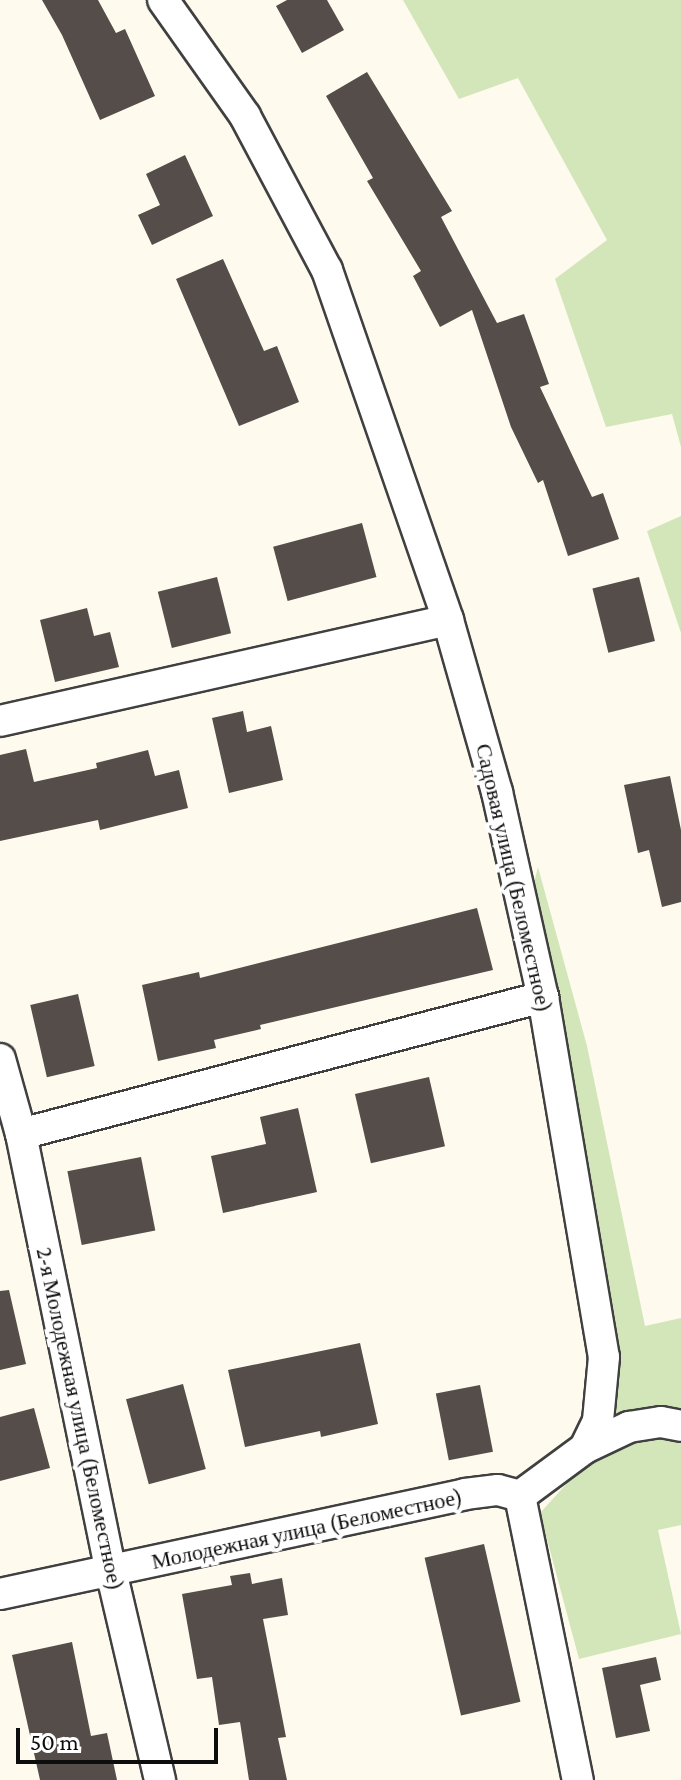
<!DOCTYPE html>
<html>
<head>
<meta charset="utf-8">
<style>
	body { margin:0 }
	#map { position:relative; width:681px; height:1780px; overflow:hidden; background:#fefaee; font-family:"Crimson Pro",serif }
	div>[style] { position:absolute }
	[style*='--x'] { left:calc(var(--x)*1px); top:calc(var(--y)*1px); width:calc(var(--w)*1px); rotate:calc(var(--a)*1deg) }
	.green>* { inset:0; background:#d3e6ba }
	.building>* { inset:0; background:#554d4a; transform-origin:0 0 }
	.roads { filter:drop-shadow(2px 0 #404040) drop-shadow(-2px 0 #404040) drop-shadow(0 2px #404040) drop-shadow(0 -2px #404040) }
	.minor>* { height:30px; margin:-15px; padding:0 15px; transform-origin:15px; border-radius:15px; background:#fff }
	span { translate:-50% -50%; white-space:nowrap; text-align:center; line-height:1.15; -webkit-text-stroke:8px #fff; paint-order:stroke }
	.street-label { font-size:22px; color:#0d0d0d }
	.scale { position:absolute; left:16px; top:1728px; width:202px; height:36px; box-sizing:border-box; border:4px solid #0d0d0d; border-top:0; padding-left:10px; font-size:24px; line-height:28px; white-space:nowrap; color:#0d0d0d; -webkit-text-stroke:6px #fff; paint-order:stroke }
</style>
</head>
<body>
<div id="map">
	<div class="green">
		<i style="clip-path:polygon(403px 0,681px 0,681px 447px,672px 414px,606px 427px,555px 279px,607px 240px,518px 78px,459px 99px)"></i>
		<i style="clip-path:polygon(681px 516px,681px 633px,647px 531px)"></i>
		<i style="clip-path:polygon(538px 867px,587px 1046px,645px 1326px,681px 1318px,681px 1426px,598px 1421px,525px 918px)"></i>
		<i style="clip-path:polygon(636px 1436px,681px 1436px,681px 1525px,658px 1530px,681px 1634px,579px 1659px,540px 1513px,589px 1459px)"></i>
	</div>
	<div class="building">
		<i style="clip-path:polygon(42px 0,98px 0,116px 33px,125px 29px,155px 96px,100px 120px,62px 35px)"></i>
		<i style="clip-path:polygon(287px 0,327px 0,344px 30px,302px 53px,276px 6px)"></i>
		<i style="clip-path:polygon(367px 72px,452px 211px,441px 217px,497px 323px,524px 314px,549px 384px,540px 387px,592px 497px,603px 493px,619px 539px,568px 556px,543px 480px,538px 483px,511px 427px,472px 310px,440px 327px,413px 276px,421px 271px,367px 181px,373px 178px,326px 96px)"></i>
		<i style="clip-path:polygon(185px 155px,213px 216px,152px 245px,138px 215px,160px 205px,146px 174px)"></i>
		<i style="clip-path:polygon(223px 259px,264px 351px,277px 346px,299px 402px,239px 426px,176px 279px)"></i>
		<i style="left:362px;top:523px;width:56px;height:92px;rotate:75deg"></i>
		<i style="left:217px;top:577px;width:58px;height:61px;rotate:76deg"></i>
		<i style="left:639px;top:577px;width:66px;height:48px;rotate:76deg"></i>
		<i style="clip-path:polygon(87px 608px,94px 636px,110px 632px,119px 667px,55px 682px,40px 620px)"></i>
		<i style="clip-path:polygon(243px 711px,247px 732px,271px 726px,283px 780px,229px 793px,212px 718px)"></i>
		<i style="clip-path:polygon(26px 749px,34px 782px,97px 768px,96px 763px,148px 750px,155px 776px,179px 770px,188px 808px,100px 830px,98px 820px,0 841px,0 755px)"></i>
		<i style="clip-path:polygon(670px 776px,681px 830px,681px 902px,662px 907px,649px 850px,638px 853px,624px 785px)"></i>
		<i style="clip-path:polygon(477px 908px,493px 970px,260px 1025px,261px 1029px,214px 1040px,216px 1048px,158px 1061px,142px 985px,199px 972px,200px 978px)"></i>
		<i style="left:78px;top:994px;width:74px;height:49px;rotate:77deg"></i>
		<i style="left:429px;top:1077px;width:71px;height:76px;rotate:77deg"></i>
		<i style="clip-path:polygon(298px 1108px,317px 1192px,223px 1213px,211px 1156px,266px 1144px,260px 1117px)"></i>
		<i style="left:141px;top:1157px;width:75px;height:75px;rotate:79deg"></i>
		<i style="clip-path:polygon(9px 1290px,26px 1364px,0 1370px,0 1291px)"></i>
		<i style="clip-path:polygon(360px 1343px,378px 1424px,321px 1437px,320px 1431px,245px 1447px,228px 1370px)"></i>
		<i style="left:183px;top:1384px;width:88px;height:59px;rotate:75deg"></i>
		<i style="left:480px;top:1385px;width:68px;height:45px;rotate:79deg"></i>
		<i style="clip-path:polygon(34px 1408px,50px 1468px,0 1481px,0 1417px)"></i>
		<i style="left:484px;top:1544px;width:162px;height:61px;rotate:77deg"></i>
		<i style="clip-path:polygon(250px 1573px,252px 1584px,282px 1578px,288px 1615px,263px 1619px,286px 1737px,278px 1738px,287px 1780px,249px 1780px,240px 1722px,219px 1725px,212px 1677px,197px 1679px,182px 1594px,232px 1585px,230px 1576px)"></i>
		<i style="clip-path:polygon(72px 1642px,91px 1736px,107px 1733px,117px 1780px,40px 1780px,12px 1655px)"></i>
		<i style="clip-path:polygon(656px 1657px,661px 1680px,640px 1685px,650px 1731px,616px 1738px,602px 1668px)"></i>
	</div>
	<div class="roads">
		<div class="minor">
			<i style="--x:163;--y:0;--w:142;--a:54.7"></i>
			<i style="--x:245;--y:116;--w:174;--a:62"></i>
			<i style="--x:327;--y:270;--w:370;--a:70.9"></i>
			<i style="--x:448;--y:620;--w:179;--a:74.1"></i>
			<i style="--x:497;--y:792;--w:210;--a:77.4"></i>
			<i style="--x:543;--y:997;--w:365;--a:80.4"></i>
			<i style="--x:604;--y:1357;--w:64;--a:95.4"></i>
			<i style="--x:598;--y:1421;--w:30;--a:116"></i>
			<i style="--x:585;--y:1448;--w:81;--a:143.6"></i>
			<i style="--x:520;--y:1496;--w:290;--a:78.5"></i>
			<i style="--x:0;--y:721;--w:459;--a:-12.7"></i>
			<i style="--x:0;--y:1059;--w:78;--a:74.4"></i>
			<i style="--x:21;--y:1134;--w:446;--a:78.4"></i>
			<i style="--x:111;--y:1571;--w:215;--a:76.8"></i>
			<i style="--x:21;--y:1134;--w:540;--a:-14.71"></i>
			<i style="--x:585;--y:1448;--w:49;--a:-25.5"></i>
			<i style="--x:629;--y:1427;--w:32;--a:-9"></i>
			<i style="--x:661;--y:1422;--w:20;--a:11"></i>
			<i style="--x:0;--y:1594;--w:476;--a:-12.1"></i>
			<i style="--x:465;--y:1494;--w:33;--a:-7"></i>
			<i style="--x:498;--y:1490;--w:23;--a:15"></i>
		</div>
	</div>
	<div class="street-label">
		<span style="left:514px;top:878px;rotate:77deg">Садовая улица (Беломестное)</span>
		<span style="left:80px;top:1419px;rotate:78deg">2-я Молодежная улица (Беломестное)</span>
		<span style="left:307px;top:1529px;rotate:-12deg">Молодежная улица (Беломестное)</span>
	</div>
	<div class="scale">50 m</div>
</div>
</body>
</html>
